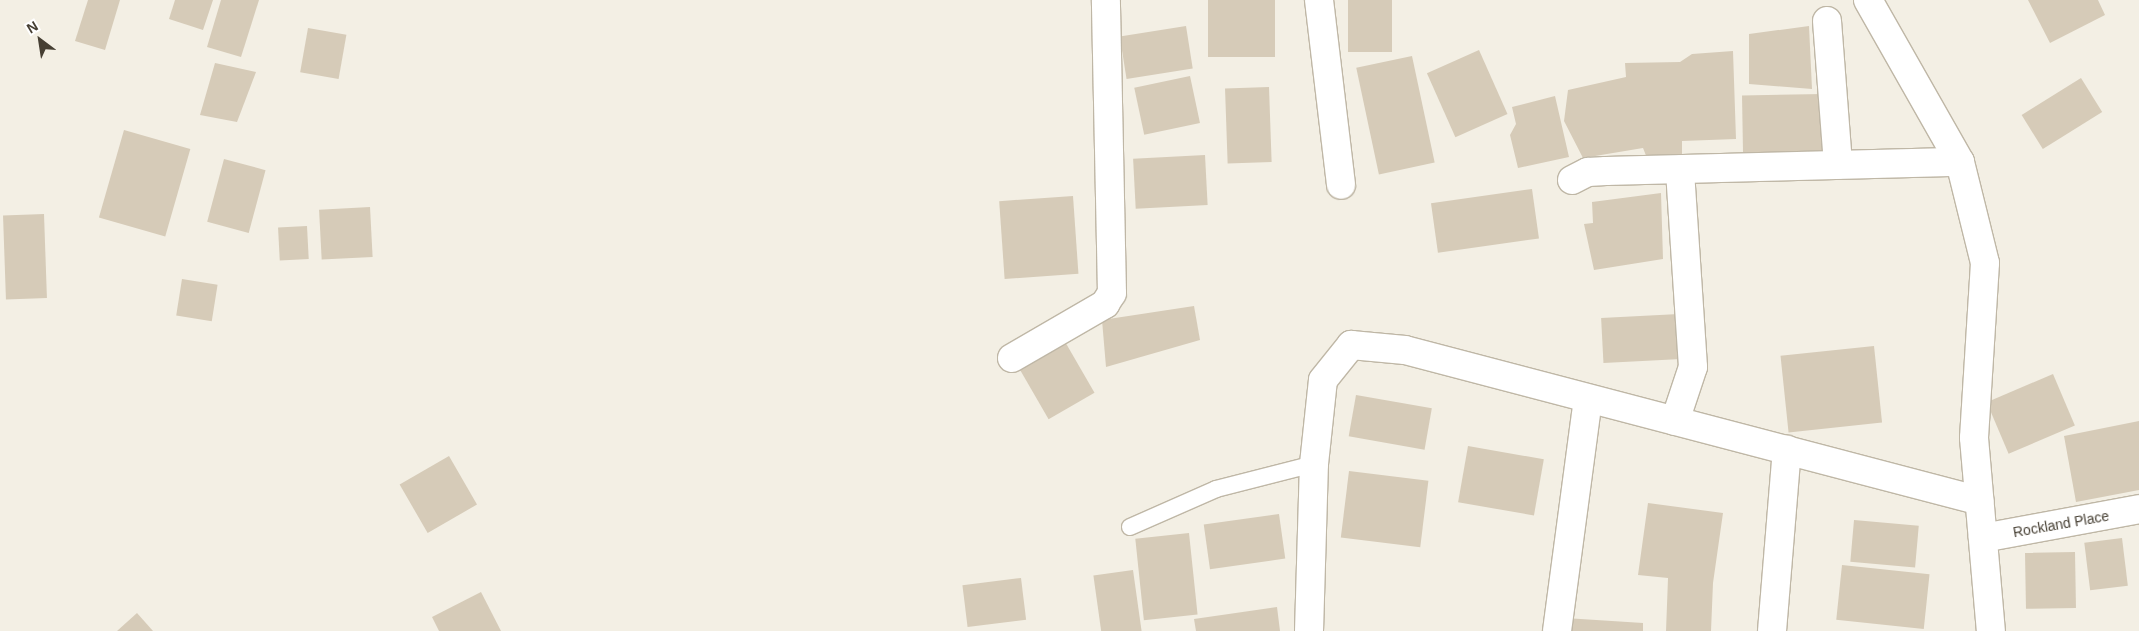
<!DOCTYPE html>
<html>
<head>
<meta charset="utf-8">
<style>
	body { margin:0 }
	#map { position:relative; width:2139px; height:631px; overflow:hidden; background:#f3efe4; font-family:Helvetica,sans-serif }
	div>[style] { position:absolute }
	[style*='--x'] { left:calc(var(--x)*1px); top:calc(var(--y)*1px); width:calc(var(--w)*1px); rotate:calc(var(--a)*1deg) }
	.building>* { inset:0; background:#d6cbb8; transform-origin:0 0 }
	.roads { filter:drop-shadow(1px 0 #bfb7a6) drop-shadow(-1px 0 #bfb7a6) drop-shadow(0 1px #bfb7a6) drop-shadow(0 -1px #bfb7a6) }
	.service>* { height:16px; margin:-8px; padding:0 8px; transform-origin:8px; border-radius:8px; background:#fff }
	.minor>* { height:28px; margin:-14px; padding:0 14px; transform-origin:14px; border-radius:14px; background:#fff }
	span { translate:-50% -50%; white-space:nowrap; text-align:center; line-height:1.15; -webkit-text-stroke:5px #fff; paint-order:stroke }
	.street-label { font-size:14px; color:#463f33 }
	.north { position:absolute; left:15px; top:15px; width:50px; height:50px; -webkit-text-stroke:4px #fff; paint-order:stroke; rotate:329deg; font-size:14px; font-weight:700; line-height:20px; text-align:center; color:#463f33 }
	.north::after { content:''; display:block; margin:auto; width:18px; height:22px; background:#463f33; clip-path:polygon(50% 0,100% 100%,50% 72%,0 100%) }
</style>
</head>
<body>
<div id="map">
	<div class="building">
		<i style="clip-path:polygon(88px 0,120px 0,105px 50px,75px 41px)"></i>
		<i style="clip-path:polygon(175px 0,213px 0,203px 30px,169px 19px)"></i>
		<i style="clip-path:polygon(221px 0,259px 0,241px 57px,207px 47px)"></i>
		<i style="left:1208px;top:0;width:67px;height:57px"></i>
		<i style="left:1348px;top:0;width:44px;height:52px"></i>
		<i style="clip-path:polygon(2028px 0,2098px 0,2105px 15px,2050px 43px)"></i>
		<i style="left:1186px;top:26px;width:43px;height:67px;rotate:81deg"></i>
		<i style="clip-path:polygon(1809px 26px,1812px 89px,1749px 84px,1749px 34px)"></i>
		<i style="left:308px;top:28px;width:39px;height:45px;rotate:10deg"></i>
		<i style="left:1479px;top:50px;width:70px;height:57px;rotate:66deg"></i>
		<i style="clip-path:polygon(1733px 51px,1736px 139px,1682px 141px,1682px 157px,1647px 158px,1643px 148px,1583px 158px,1564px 121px,1568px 90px,1626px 77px,1625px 63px,1680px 62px,1692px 54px)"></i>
		<i style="left:1412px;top:56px;width:109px;height:57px;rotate:78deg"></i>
		<i style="clip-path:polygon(215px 63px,256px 72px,237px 122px,200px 115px)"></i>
		<i style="left:1190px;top:76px;width:48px;height:57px;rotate:78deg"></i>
		<i style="left:2081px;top:78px;width:40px;height:70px;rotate:58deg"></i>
		<i style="left:1269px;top:87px;width:75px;height:44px;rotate:88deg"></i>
		<i style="left:1823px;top:94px;width:61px;height:81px;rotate:89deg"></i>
		<i style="clip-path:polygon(1555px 96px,1569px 157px,1518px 168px,1510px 135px,1516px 124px,1512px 107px)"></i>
		<i style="left:124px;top:130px;width:69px;height:91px;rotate:16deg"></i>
		<i style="left:1205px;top:155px;width:50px;height:72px;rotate:87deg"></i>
		<i style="left:224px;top:159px;width:43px;height:65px;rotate:15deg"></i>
		<i style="left:1532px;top:189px;width:50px;height:102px;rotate:82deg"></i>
		<i style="clip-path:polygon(1661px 193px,1663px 259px,1594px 270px,1584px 224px,1593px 223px,1592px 202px)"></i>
		<i style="left:1073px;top:196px;width:78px;height:74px;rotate:86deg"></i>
		<i style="left:370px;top:207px;width:50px;height:51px;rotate:87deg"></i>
		<i style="left:44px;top:214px;width:84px;height:41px;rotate:88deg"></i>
		<i style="left:307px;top:226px;width:33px;height:29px;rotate:87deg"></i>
		<i style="left:182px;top:279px;width:36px;height:37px;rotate:9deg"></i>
		<i style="clip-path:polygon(1194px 306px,1200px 340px,1106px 367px,1102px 320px)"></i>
		<i style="left:1679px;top:314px;width:45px;height:78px;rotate:87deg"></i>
		<i style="left:1064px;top:340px;width:61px;height:53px;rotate:60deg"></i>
		<i style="left:1874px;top:346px;width:77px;height:94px;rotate:84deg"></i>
		<i style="left:2053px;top:374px;width:56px;height:72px;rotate:67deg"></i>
		<i style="left:1356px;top:395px;width:77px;height:42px;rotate:10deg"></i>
		<i style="clip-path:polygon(2139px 421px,2139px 490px,2076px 502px,2064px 436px)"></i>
		<i style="left:1468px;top:446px;width:77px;height:57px;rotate:10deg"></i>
		<i style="left:449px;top:456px;width:56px;height:57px;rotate:60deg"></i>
		<i style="left:1349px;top:471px;width:80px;height:67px;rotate:7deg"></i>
		<i style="clip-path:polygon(1648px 503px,1723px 513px,1713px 583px,1711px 631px,1666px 631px,1668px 578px,1638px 575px)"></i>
		<i style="left:1279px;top:514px;width:45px;height:76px;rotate:82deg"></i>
		<i style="left:1854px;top:520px;width:65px;height:42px;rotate:5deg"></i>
		<i style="left:1189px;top:533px;width:82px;height:54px;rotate:84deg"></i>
		<i style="left:2122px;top:538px;width:48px;height:38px;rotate:83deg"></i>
		<i style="left:2075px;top:552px;width:56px;height:50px;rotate:89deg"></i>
		<i style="left:1842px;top:565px;width:88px;height:55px;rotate:6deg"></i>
		<i style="left:1133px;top:570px;width:62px;height:40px;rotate:82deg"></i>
		<i style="left:1021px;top:578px;width:42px;height:59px;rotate:83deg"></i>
		<i style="clip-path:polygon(481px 592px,501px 631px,439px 631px,432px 617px)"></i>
		<i style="clip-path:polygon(1277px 607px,1280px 631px,1196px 631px,1194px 619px)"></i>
		<i style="clip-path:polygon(137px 613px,153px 631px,117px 631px)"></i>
		<i style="clip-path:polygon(1565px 618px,1643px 623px,1643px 631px,1564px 631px)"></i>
	</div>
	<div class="roads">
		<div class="service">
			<i style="--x:1130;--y:527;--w:94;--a:-23.8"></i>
			<i style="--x:1216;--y:489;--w:101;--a:-14.3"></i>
		</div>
		<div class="minor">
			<i style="--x:1319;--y:0;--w:186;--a:83.2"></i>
			<i style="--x:1868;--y:0;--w:186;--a:60.4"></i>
			<i style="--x:1960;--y:162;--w:104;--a:76.1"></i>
			<i style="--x:1985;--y:263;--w:175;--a:93.6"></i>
			<i style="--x:1974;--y:438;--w:194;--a:85"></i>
			<i style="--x:1827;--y:21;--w:144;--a:85.6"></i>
			<i style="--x:1572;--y:180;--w:18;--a:-27"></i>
			<i style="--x:1588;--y:172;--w:18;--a:-3"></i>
			<i style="--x:1606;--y:171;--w:354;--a:-1.5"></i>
			<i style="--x:1012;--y:358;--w:108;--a:-30.1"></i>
			<i style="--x:1105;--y:304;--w:13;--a:-58"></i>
			<i style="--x:1112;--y:293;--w:293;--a:-91.2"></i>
			<i style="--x:1675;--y:421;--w:57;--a:-71.6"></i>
			<i style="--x:1693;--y:367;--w:198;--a:-93.8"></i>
			<i style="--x:1983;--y:538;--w:159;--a:-10.5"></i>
			<i style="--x:1309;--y:631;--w:167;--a:-88.3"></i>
			<i style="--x:1314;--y:464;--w:84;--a:-83.9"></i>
			<i style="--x:1323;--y:380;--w:45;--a:-51.3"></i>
			<i style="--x:1351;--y:345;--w:54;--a:5.3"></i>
			<i style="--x:1405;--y:350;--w:594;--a:14.71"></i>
			<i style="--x:1557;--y:631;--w:234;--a:-82.4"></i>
			<i style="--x:1772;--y:631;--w:182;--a:-85.3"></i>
		</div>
	</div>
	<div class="street-label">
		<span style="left:2061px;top:524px;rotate:-10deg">Rockland Place</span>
	</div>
	<div class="north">N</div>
</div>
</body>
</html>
